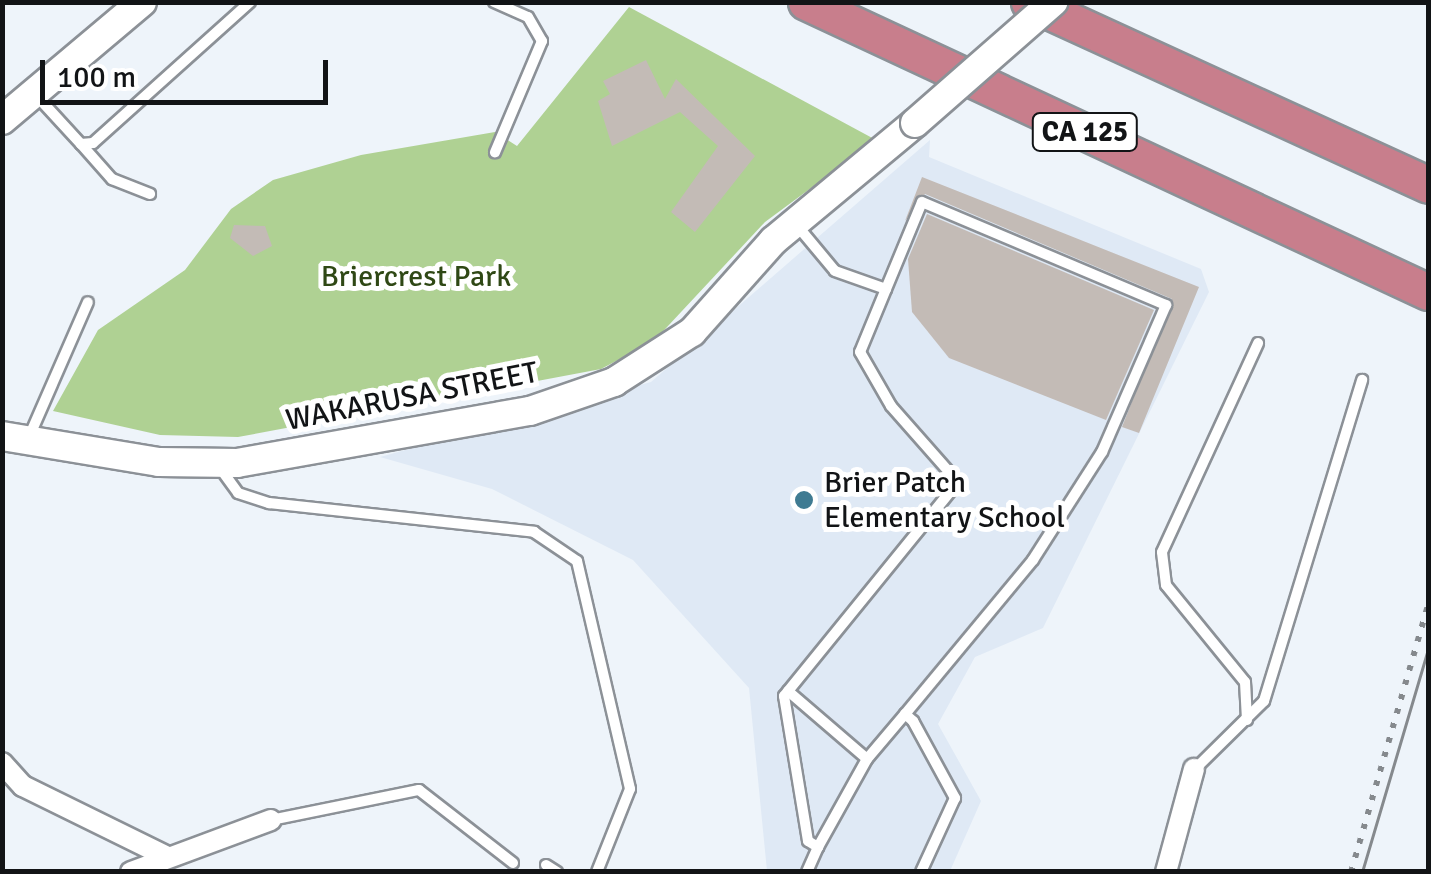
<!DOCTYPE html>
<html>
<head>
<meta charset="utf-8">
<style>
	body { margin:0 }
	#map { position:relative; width:1431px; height:874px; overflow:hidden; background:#eef4fa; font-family:Signika,sans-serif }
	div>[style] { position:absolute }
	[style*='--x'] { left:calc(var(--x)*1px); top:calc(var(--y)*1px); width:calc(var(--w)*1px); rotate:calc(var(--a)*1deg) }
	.built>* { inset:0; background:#dfe9f5 }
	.green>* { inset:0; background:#afd193 }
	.building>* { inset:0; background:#c3bbb6 }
	.roads { filter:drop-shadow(2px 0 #8c9197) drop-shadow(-2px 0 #8c9197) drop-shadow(0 2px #8c9197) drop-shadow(0 -2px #8c9197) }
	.lane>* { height:10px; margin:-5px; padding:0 5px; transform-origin:5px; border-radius:5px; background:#fff }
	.street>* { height:20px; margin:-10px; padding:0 10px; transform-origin:10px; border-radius:10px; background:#fff }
	.secondary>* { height:28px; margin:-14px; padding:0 14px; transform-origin:14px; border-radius:14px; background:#fff }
	.highway>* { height:35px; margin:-17.5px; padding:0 17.5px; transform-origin:17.5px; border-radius:17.5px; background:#c87e8c }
	.tram>* { height:2.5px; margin:-1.25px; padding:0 1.25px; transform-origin:1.25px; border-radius:1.25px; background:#85898d }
	.rail>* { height:6px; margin-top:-3px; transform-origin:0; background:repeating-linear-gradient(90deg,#85898d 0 5px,transparent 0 15px) }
	.bridges { filter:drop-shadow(2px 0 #8c9197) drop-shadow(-2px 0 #8c9197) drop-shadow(0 2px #8c9197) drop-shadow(0 -2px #8c9197) }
	.secondary-bridge>* { height:28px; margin:-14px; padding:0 14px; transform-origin:14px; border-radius:14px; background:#fff }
	.dots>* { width:28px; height:28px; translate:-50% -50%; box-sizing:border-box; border:5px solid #fff; border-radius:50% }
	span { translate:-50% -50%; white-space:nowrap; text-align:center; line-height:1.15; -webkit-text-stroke:10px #fff; paint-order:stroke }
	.shield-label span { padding:2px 8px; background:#fff; border:2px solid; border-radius:8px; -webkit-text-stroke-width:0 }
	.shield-label { font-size:28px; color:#121416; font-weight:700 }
	.park-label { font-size:30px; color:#2f4815 }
	.street-label { font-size:30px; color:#121416 }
	.poi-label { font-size:30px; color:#121416 }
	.left { translate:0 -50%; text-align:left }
	.frame { position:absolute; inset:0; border:5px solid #121416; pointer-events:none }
	.scale { position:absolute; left:40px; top:60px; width:288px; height:45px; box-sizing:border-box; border:5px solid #121416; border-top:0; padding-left:12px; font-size:30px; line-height:35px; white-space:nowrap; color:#121416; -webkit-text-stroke:8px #fff; paint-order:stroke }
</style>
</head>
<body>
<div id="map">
	<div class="built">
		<i style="clip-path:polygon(930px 140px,929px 157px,1201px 269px,1209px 292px,1043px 628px,975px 657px,938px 724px,981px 801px,950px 871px,767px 871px,749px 688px,633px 560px,492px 489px,380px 457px,651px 382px)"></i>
	</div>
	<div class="green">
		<i style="clip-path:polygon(629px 7px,876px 140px,765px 222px,654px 341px,601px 369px,238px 437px,160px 435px,53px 411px,98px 330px,185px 270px,231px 209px,273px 180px,361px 155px,495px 132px,517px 146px)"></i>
	</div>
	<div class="building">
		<i style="clip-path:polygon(646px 60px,665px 99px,676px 79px,755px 156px,695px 232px,671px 212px,718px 146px,680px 112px,612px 146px,598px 101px,610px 94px,603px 81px)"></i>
		<i style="clip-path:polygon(922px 177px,1199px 287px,1139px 433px,1122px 427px,1172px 299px,925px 194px,905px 221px)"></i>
		<i style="clip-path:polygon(927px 214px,1154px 310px,1106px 420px,949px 358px,912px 312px,908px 259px)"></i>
		<i style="clip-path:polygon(234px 225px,265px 226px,272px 246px,253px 256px,230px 238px)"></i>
	</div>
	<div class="roads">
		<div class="lane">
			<i style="--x:494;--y:2;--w:37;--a:24"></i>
			<i style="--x:528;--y:17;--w:28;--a:60"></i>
			<i style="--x:542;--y:41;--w:121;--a:112.9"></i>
			<i style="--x:35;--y:94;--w:68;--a:47.4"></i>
			<i style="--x:81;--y:144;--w:12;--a:-5"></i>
			<i style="--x:93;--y:143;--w:211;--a:-41.9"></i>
			<i style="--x:81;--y:144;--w:47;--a:48.5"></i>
			<i style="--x:112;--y:179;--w:41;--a:21.5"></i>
			<i style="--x:795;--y:223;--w:62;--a:50.2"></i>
			<i style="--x:835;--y:271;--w:54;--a:19.4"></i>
			<i style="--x:886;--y:289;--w:68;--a:112.4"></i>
			<i style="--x:860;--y:352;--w:62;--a:60.1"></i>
			<i style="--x:891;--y:406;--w:101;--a:48.6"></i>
			<i style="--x:958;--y:482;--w:276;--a:129.1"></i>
			<i style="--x:784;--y:696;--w:147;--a:80.6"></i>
			<i style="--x:808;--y:841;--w:12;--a:31"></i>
			<i style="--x:818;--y:847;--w:27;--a:114"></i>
			<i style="--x:886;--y:289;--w:94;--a:-67.5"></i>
			<i style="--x:922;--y:202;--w:265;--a:22.9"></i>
			<i style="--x:1166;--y:305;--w:160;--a:113.5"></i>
			<i style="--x:1102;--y:452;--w:128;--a:122.6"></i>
			<i style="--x:1033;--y:560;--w:200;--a:129.7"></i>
			<i style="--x:29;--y:437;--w:147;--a:-66.4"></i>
			<i style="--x:220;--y:468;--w:31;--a:54"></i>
			<i style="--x:238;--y:493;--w:33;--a:18"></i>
			<i style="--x:269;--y:503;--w:267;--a:6.2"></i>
			<i style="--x:534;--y:532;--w:52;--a:34"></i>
			<i style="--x:577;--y:561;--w:234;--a:76.9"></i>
			<i style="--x:630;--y:789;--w:89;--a:111.7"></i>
			<i style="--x:788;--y:691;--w:104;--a:40.7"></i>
			<i style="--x:867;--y:759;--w:59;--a:-49.8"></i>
			<i style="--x:905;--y:714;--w:11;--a:41"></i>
			<i style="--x:913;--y:721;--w:88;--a:61.4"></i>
			<i style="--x:955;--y:798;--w:81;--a:114.7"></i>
			<i style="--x:1247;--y:720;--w:38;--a:-93"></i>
			<i style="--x:1245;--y:682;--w:125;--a:-129.2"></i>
			<i style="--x:1166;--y:585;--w:33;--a:-97"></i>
			<i style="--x:1162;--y:552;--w:230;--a:-65.3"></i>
			<i style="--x:1195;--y:769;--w:97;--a:-44.6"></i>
			<i style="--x:1264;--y:701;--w:336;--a:-73"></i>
			<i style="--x:271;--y:820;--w:151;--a:-11.5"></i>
			<i style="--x:419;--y:790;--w:119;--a:37.8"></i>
			<i style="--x:818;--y:847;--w:101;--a:-60.9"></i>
			<i style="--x:546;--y:865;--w:13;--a:32"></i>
		</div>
		<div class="street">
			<i style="--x:2;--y:763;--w:31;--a:48"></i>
			<i style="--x:23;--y:786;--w:161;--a:26.2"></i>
			<i style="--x:131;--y:872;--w:149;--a:-20.4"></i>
			<i style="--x:1166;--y:872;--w:107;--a:-74.8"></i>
		</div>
		<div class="secondary">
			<i style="--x:2;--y:120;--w:183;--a:-40.1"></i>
			<i style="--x:2;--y:436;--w:159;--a:9.4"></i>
			<i style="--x:159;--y:462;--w:78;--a:0.7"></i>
			<i style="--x:237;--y:463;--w:298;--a:-10.1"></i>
			<i style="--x:530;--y:411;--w:89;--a:-19"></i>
			<i style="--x:614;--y:382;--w:93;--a:-32.7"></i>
			<i style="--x:692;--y:332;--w:122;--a:-48.3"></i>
			<i style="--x:773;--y:241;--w:185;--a:-39.7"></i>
		</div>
		<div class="highway">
			<i style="--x:806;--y:2;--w:686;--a:25"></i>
			<i style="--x:1029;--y:2;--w:439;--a:24.6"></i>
		</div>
	</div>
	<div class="tram">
		<i style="--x:1362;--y:872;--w:233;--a:-73.5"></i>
	</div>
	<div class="rail">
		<i style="--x:1351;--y:872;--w:278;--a:-73.9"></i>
	</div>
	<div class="bridges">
		<div class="secondary-bridge">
			<i style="--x:915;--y:123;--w:184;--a:-41.2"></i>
		</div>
	</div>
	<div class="dots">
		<i style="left:804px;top:500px;background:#3f7b92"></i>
	</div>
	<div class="shield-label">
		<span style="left:1085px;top:132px">CA 125</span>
	</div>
	<div class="park-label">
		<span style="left:416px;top:277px">Briercrest Park</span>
	</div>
	<div class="street-label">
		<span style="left:412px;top:397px;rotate:-11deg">WAKARUSA STREET</span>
	</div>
	<div class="poi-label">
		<span class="left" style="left:824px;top:500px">Brier Patch<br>Elementary School</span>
	</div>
	<div class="frame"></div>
	<div class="scale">100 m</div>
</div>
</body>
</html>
